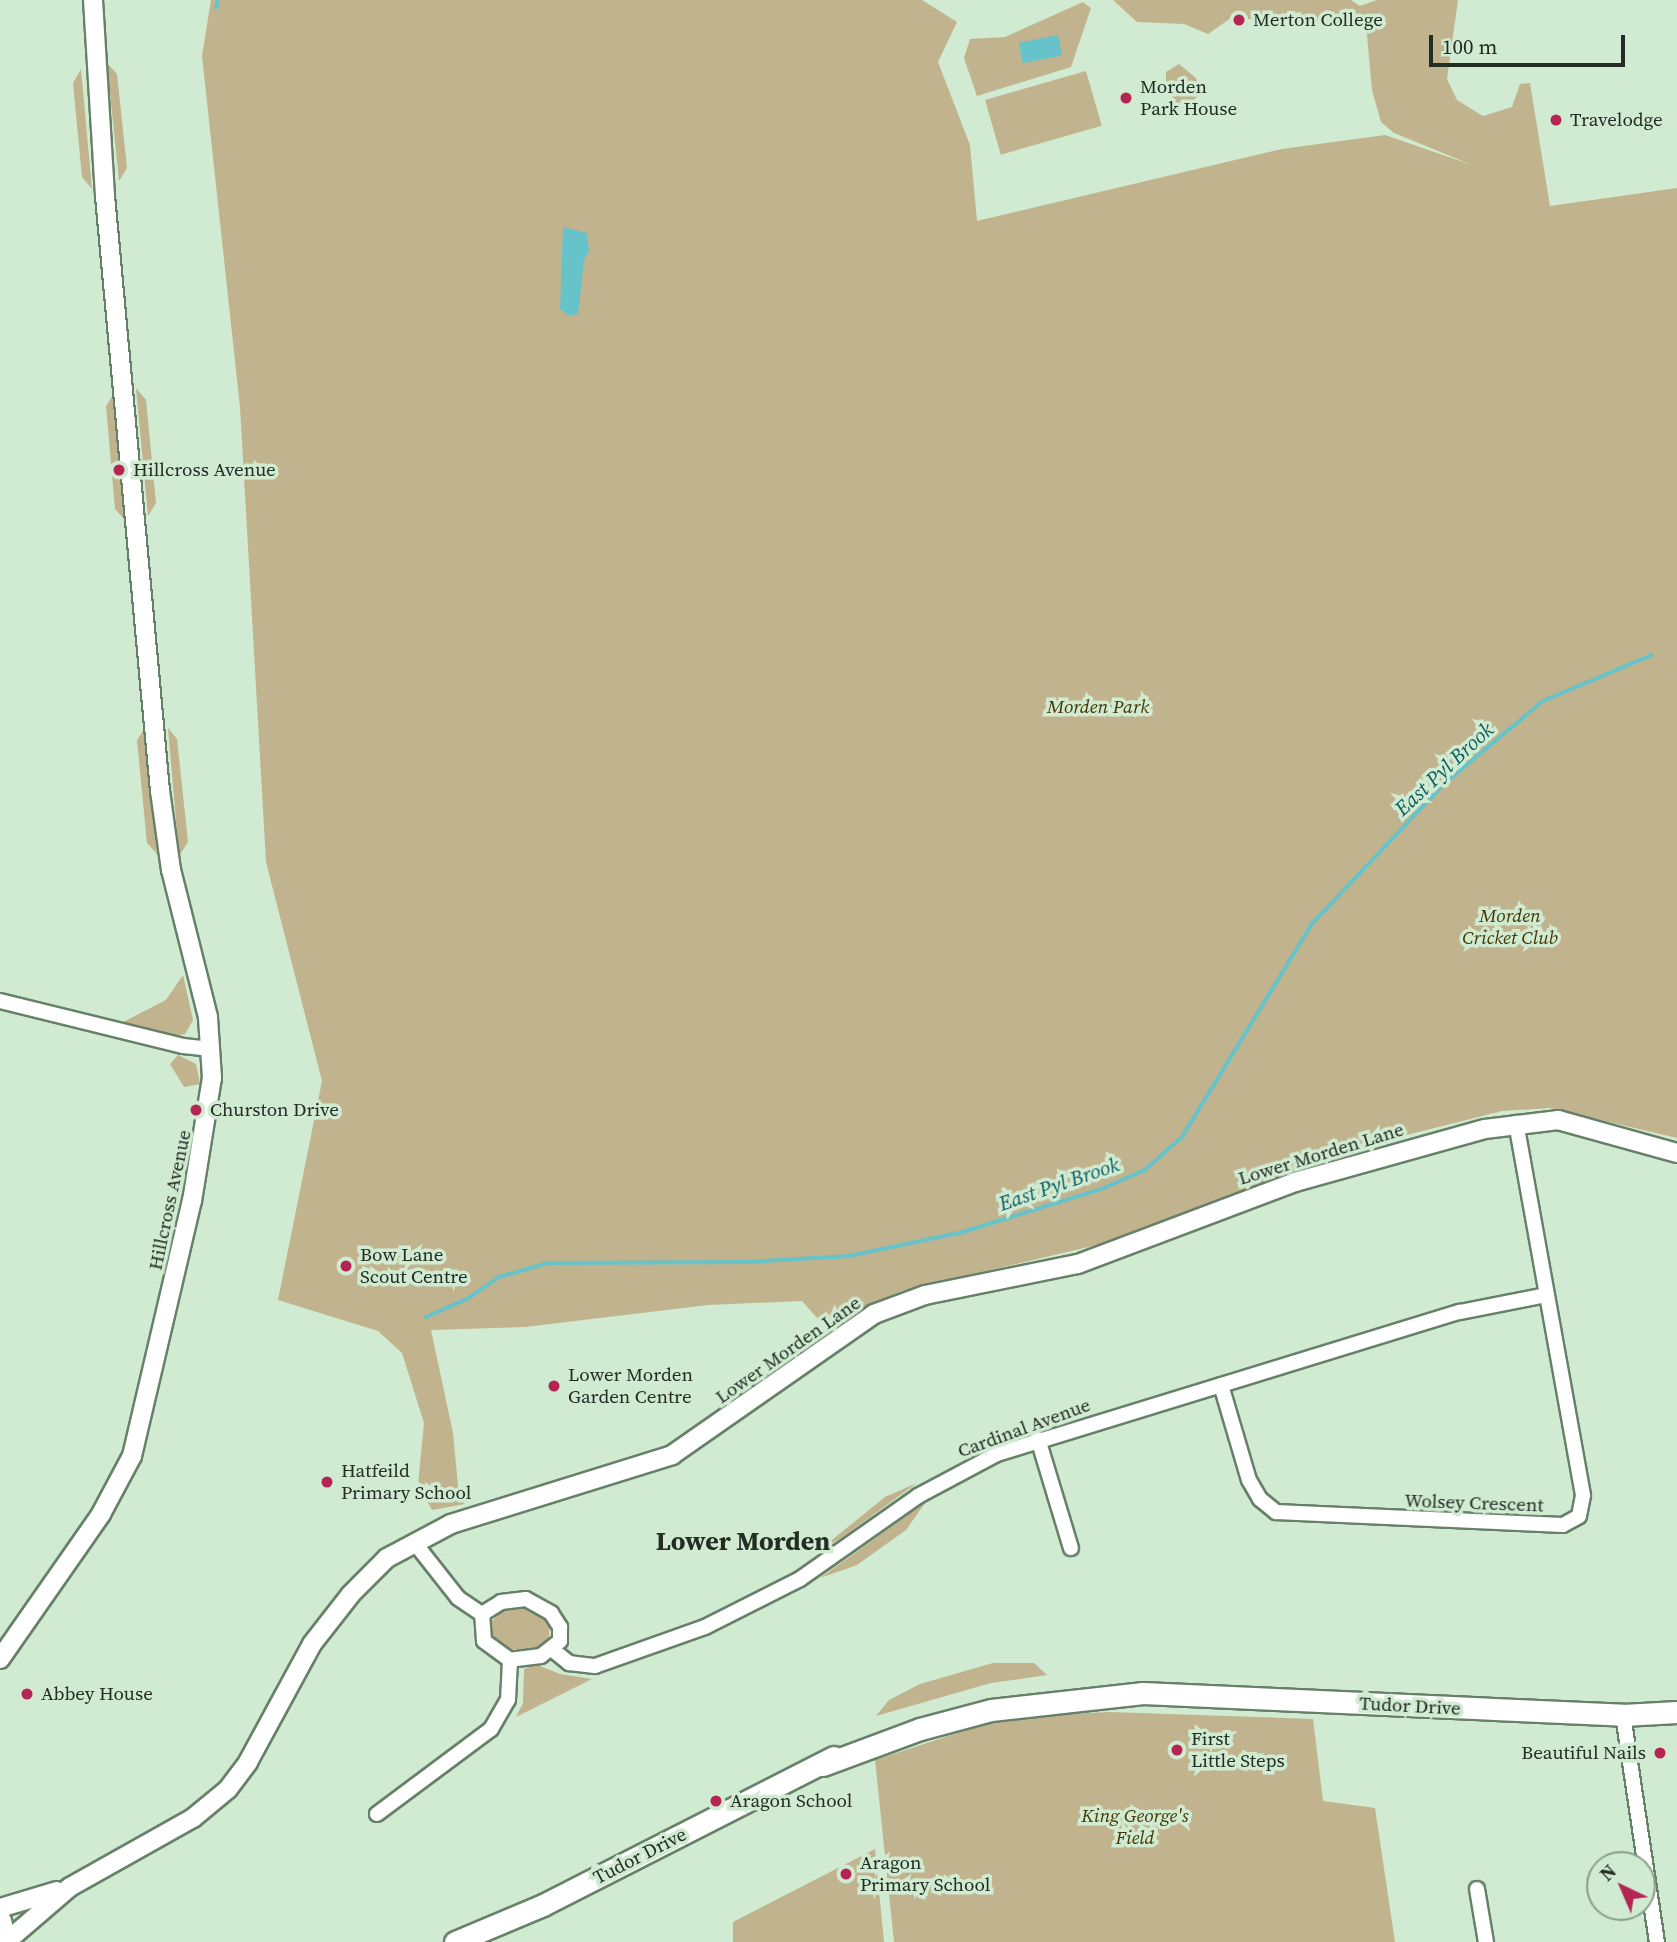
<!DOCTYPE html>
<html>
<head>
<meta charset="utf-8">
<style>
	body { margin:0 }
	#map { position:relative; width:1677px; height:1942px; overflow:hidden; background:#d0ebd1; font-family:"Source Serif 4",serif }
	div>[style] { position:absolute }
	[style*='--x'] { left:calc(var(--x)*1px); top:calc(var(--y)*1px); width:calc(var(--w)*1px); rotate:calc(var(--a)*1deg) }
	.green>* { inset:0; background:#c0b38d; transform-origin:0 0 }
	.water>* { inset:0; background:#67c3ca; transform-origin:0 0 }
	.stream>* { height:3.5px; margin:-1.75px; padding:0 1.75px; transform-origin:1.75px; border-radius:1.75px; background:#67c3ca }
	.roads { filter:drop-shadow(2px 0 #678068) drop-shadow(-2px 0 #678068) drop-shadow(0 2px #678068) drop-shadow(0 -2px #678068) }
	.minor>* { height:14px; margin:-7px; padding:0 7px; transform-origin:7px; border-radius:7px; background:#fff }
	.tertiary>* { height:18px; margin:-9px; padding:0 9px; transform-origin:9px; border-radius:9px; background:#fff }
	.secondary>* { height:21px; margin:-10.5px; padding:0 10.5px; transform-origin:10.5px; border-radius:10.5px; background:#fff }
	.dots>* { width:19px; height:19px; translate:-50% -50%; box-sizing:border-box; border:4px solid #d0ebd1; border-radius:50% }
	span { translate:-50% -50%; white-space:nowrap; text-align:center; line-height:1.15; -webkit-text-stroke:7px #d0ebd1; paint-order:stroke }
	.poi-label { font-size:19px; color:#232d24 }
	.left { translate:0 -50%; text-align:left }
	.right { translate:-100% -50%; text-align:right }
	.park-label { font-size:19px; color:#463600; font-style:italic }
	.street-label { font-size:19px; color:#232d24 }
	.water-label { font-size:21px; color:#0d5e63; font-style:italic }
	.district-label { font-size:26px; color:#232d24; font-weight:700 }
	.north { position:absolute; left:1586px; top:1851px; width:70px; height:70px; box-sizing:border-box; background:#d0ebd1; border:2px solid #8b9f8c; border-radius:50%; rotate:316deg; font-size:19px; font-weight:700; line-height:28px; text-align:center; color:#232d24 }
	.north::after { content:''; display:block; margin:auto; width:24px; height:32px; background:#b52553; clip-path:polygon(50% 0,100% 100%,50% 72%,0 100%) }
	.scale { position:absolute; left:1429px; top:35px; width:196px; height:32px; box-sizing:border-box; border:4px solid #232d24; border-top:0; padding-left:9px; font-size:21px; line-height:24px; white-space:nowrap; color:#232d24; -webkit-text-stroke:5px #d0ebd1; paint-order:stroke }
</style>
</head>
<body>
<div id="map">
	<div class="green">
		<i style="clip-path:polygon(211px 0,922px 0,957px 22px,938px 62px,970px 145px,977px 221px,1282px 149px,1385px 135px,1472px 165px,1394px 133px,1381px 122px,1372px 90px,1366px 25px,1231px 18px,1208px 34px,1184px 24px,1137px 22px,1113px 0,1351px 0,1360px 6px,1377px 0,1458px 0,1447px 79px,1457px 100px,1483px 116px,1512px 107px,1520px 84px,1530px 83px,1550px 206px,1677px 188px,1677px 1138px,1550px 1108px,1502px 1111px,1359px 1147px,1097px 1245px,901px 1291px,827px 1329px,802px 1301px,708px 1305px,525px 1327px,431px 1330px,453px 1433px,459px 1496px,465px 1504px,432px 1510px,418px 1485px,424px 1423px,402px 1353px,378px 1331px,278px 1300px,322px 1081px,266px 862px,240px 407px,202px 56px)"></i>
		<i style="clip-path:polygon(1083px 2px,1091px 8px,1071px 67px,977px 96px,964px 58px,970px 39px,1005px 37px)"></i>
		<i style="clip-path:polygon(107px 63px,117px 74px,127px 168px,119px 181px)"></i>
		<i style="clip-path:polygon(1179px 64px,1196px 78px,1200px 92px,1189px 108px,1179px 108px,1171px 100px,1166px 80px,1166px 72px)"></i>
		<i style="clip-path:polygon(81px 69px,92px 189px,82px 177px,73px 83px)"></i>
		<i style="left:1086px;top:71px;width:57px;height:105px;rotate:74deg"></i>
		<i style="clip-path:polygon(136px 388px,146px 400px,156px 503px,148px 516px)"></i>
		<i style="clip-path:polygon(115px 392px,125px 520px,115px 509px,106px 406px)"></i>
		<i style="clip-path:polygon(146px 727px,157px 854px,147px 843px,137px 740px)"></i>
		<i style="clip-path:polygon(168px 728px,177px 739px,188px 842px,179px 856px)"></i>
		<i style="clip-path:polygon(183px 975px,193px 1020px,185px 1034px,173px 1036px,123px 1022px,166px 1000px)"></i>
		<i style="clip-path:polygon(178px 1055px,196px 1064px,200px 1084px,184px 1087px,170px 1064px)"></i>
		<i style="clip-path:polygon(917px 1483px,841px 1538px,817px 1552px,885px 1497px)"></i>
		<i style="clip-path:polygon(925px 1503px,906px 1530px,857px 1565px,820px 1578px)"></i>
		<i style="clip-path:polygon(505px 1608px,531px 1608px,545px 1617px,550px 1623px,549px 1638px,538px 1648px,504px 1650px,490px 1638px,489px 1624px)"></i>
		<i style="clip-path:polygon(993px 1663px,1034px 1663px,1047px 1675px,991px 1683px,876px 1716px,889px 1700px,920px 1684px)"></i>
		<i style="clip-path:polygon(535px 1664px,560px 1674px,592px 1679px,516px 1717px,523px 1703px,524px 1669px)"></i>
		<i style="clip-path:polygon(1110px 1712px,1313px 1719px,1323px 1801px,1375px 1808px,1395px 1942px,894px 1942px,875px 1760px,985px 1724px,1043px 1715px)"></i>
		<i style="clip-path:polygon(875px 1849px,884px 1942px,733px 1942px,733px 1922px)"></i>
	</div>
	<div class="water">
		<i style="left:1058px;top:35px;width:21px;height:40px;rotate:79deg"></i>
		<i style="clip-path:polygon(563px 227px,587px 233px,589px 251px,584px 260px,578px 314px,569px 316px,560px 309px)"></i>
	</div>
	<div class="stream">
		<i style="--x:216;--y:8;--w:8;--a:-76"></i>
		<i style="--x:426;--y:1317;--w:47;--a:-23.8"></i>
		<i style="--x:469;--y:1298;--w:37;--a:-35"></i>
		<i style="--x:499;--y:1277;--w:51;--a:-15.9"></i>
		<i style="--x:548;--y:1263;--w:199;--a:-0.3"></i>
		<i style="--x:747;--y:1262;--w:102;--a:-3.4"></i>
		<i style="--x:849;--y:1256;--w:116;--a:-11.9"></i>
		<i style="--x:963;--y:1232;--w:148;--a:-17.3"></i>
		<i style="--x:1104;--y:1188;--w:45;--a:-23.7"></i>
		<i style="--x:1145;--y:1170;--w:50;--a:-41.7"></i>
		<i style="--x:1182;--y:1137;--w:250;--a:-58.6"></i>
		<i style="--x:1312;--y:924;--w:192;--a:-46.7"></i>
		<i style="--x:1444;--y:784;--w:129;--a:-40"></i>
		<i style="--x:1543;--y:701;--w:118;--a:-22.9"></i>
	</div>
	<div class="roads">
		<div class="minor">
			<i style="--x:0;--y:1001;--w:188;--a:13.8"></i>
			<i style="--x:183;--y:1046;--w:29;--a:6"></i>
			<i style="--x:1221;--y:1385;--w:99;--a:73.6"></i>
			<i style="--x:1249;--y:1480;--w:22;--a:60"></i>
			<i style="--x:1260;--y:1499;--w:21;--a:39"></i>
			<i style="--x:1276;--y:1512;--w:287;--a:2.6"></i>
			<i style="--x:1563;--y:1525;--w:18;--a:-29"></i>
			<i style="--x:1579;--y:1516;--w:21;--a:-79"></i>
			<i style="--x:1583;--y:1495;--w:378;--a:-100.2"></i>
			<i style="--x:1038;--y:1439;--w:114;--a:73.2"></i>
			<i style="--x:414;--y:1542;--w:71;--a:51.8"></i>
			<i style="--x:458;--y:1598;--w:29;--a:34"></i>
			<i style="--x:526;--y:1599;--w:29;--a:29"></i>
			<i style="--x:551;--y:1613;--w:17;--a:57"></i>
			<i style="--x:560;--y:1627;--w:14;--a:90"></i>
			<i style="--x:560;--y:1641;--w:24;--a:142"></i>
			<i style="--x:541;--y:1656;--w:31;--a:173"></i>
			<i style="--x:510;--y:1660;--w:32;--a:-144"></i>
			<i style="--x:484;--y:1641;--w:27;--a:-94"></i>
			<i style="--x:482;--y:1614;--w:22;--a:-32"></i>
			<i style="--x:501;--y:1602;--w:25;--a:-7"></i>
			<i style="--x:553;--y:1650;--w:21;--a:39"></i>
			<i style="--x:569;--y:1663;--w:26;--a:7"></i>
			<i style="--x:595;--y:1666;--w:117;--a:-19.5"></i>
			<i style="--x:705;--y:1627;--w:106;--a:-26.8"></i>
			<i style="--x:800;--y:1579;--w:144;--a:-35.1"></i>
			<i style="--x:918;--y:1496;--w:89;--a:-28"></i>
			<i style="--x:997;--y:1454;--w:484;--a:-17.1"></i>
			<i style="--x:1460;--y:1312;--w:88;--a:-11.2"></i>
			<i style="--x:1623;--y:1715;--w:230;--a:81.5"></i>
			<i style="--x:377;--y:1814;--w:142;--a:-36.7"></i>
			<i style="--x:491;--y:1729;--w:34;--a:-60"></i>
			<i style="--x:508;--y:1700;--w:40;--a:-87.1"></i>
			<i style="--x:1477;--y:1889;--w:54;--a:80.4"></i>
		</div>
		<div class="tertiary">
			<i style="--x:0;--y:1659;--w:177;--a:-55.1"></i>
			<i style="--x:101;--y:1514;--w:66;--a:-61.9"></i>
			<i style="--x:132;--y:1456;--w:262;--a:-76.8"></i>
			<i style="--x:192;--y:1201;--w:125;--a:-80.8"></i>
			<i style="--x:212;--y:1078;--w:61;--a:-93.8"></i>
			<i style="--x:208;--y:1017;--w:152;--a:-104.1"></i>
			<i style="--x:171;--y:870;--w:80;--a:-97.9"></i>
			<i style="--x:160;--y:791;--w:598;--a:-95.28"></i>
			<i style="--x:105;--y:196;--w:196;--a:-93.5"></i>
			<i style="--x:0;--y:1908;--w:59;--a:-16.6"></i>
			<i style="--x:6;--y:1942;--w:84;--a:-40.7"></i>
			<i style="--x:70;--y:1887;--w:141;--a:-29.3"></i>
			<i style="--x:193;--y:1818;--w:45;--a:-39.6"></i>
			<i style="--x:228;--y:1789;--w:34;--a:-53"></i>
			<i style="--x:248;--y:1762;--w:134;--a:-61.5"></i>
			<i style="--x:312;--y:1644;--w:63;--a:-52"></i>
			<i style="--x:351;--y:1594;--w:51;--a:-45"></i>
			<i style="--x:387;--y:1558;--w:72;--a:-28"></i>
			<i style="--x:451;--y:1524;--w:232;--a:-17.3"></i>
			<i style="--x:672;--y:1455;--w:246;--a:-34.9"></i>
			<i style="--x:874;--y:1314;--w:54;--a:-20.4"></i>
			<i style="--x:925;--y:1295;--w:156;--a:-11.5"></i>
			<i style="--x:1078;--y:1264;--w:232;--a:-20.7"></i>
			<i style="--x:1295;--y:1182;--w:197;--a:-15.6"></i>
			<i style="--x:1485;--y:1129;--w:74;--a:-7"></i>
			<i style="--x:1558;--y:1120;--w:123;--a:15.5"></i>
		</div>
		<div class="secondary">
			<i style="--x:823;--y:1765;--w:103;--a:-20.4"></i>
			<i style="--x:920;--y:1729;--w:73;--a:-15"></i>
			<i style="--x:991;--y:1710;--w:153;--a:-6.4"></i>
			<i style="--x:1143;--y:1693;--w:481;--a:2.6"></i>
			<i style="--x:1623;--y:1715;--w:54;--a:-3.2"></i>
			<i style="--x:0;--y:1920;--w:23;--a:77"></i>
			<i style="--x:455;--y:1942;--w:95;--a:-22.8"></i>
			<i style="--x:543;--y:1905;--w:326;--a:-27"></i>
		</div>
	</div>
	<div class="dots">
		<i style="left:1239px;top:20px;background:#b52553"></i>
		<i style="left:1126px;top:98px;background:#b52553"></i>
		<i style="left:1556px;top:120px;background:#b52553"></i>
		<i style="left:119px;top:470px;background:#b52553"></i>
		<i style="left:196px;top:1110px;background:#b52553"></i>
		<i style="left:346px;top:1266px;background:#b52553"></i>
		<i style="left:554px;top:1386px;background:#b52553"></i>
		<i style="left:327px;top:1482px;background:#b52553"></i>
		<i style="left:27px;top:1694px;background:#b52553"></i>
		<i style="left:1177px;top:1750px;background:#b52553"></i>
		<i style="left:1660px;top:1753px;background:#b52553"></i>
		<i style="left:716px;top:1801px;background:#b52553"></i>
		<i style="left:846px;top:1874px;background:#b52553"></i>
	</div>
	<div class="poi-label">
		<span class="left" style="left:1253px;top:20px">Merton College</span>
		<span class="left" style="left:1140px;top:98px">Morden<br>Park House</span>
		<span class="left" style="left:1570px;top:120px">Travelodge</span>
		<span class="left" style="left:133px;top:470px">Hillcross Avenue</span>
		<span class="left" style="left:210px;top:1110px">Churston Drive</span>
		<span class="left" style="left:360px;top:1266px">Bow Lane<br>Scout Centre</span>
		<span class="left" style="left:568px;top:1386px">Lower Morden<br>Garden Centre</span>
		<span class="left" style="left:341px;top:1482px">Hatfeild<br>Primary School</span>
		<span class="left" style="left:41px;top:1694px">Abbey House</span>
		<span class="left" style="left:1191px;top:1750px">First<br>Little Steps</span>
		<span class="right" style="left:1646px;top:1753px">Beautiful Nails</span>
		<span class="left" style="left:730px;top:1801px">Aragon School</span>
		<span class="left" style="left:860px;top:1874px">Aragon<br>Primary School</span>
	</div>
	<div class="park-label">
		<span style="left:1098px;top:707px">Morden Park</span>
		<span style="left:1510px;top:927px">Morden<br>Cricket Club</span>
		<span style="left:1135px;top:1827px">King George's<br>Field</span>
	</div>
	<div class="street-label">
		<span style="left:1321px;top:1154px;rotate:-17deg">Lower Morden Lane</span>
		<span style="left:170px;top:1200px;rotate:-78deg">Hillcross Avenue</span>
		<span style="left:788px;top:1350px;rotate:-35deg">Lower Morden Lane</span>
		<span style="left:1024px;top:1428px;rotate:-20deg">Cardinal Avenue</span>
		<span style="left:1474px;top:1503px;rotate:2deg">Wolsey Crescent</span>
		<span style="left:1410px;top:1706px;rotate:3deg">Tudor Drive</span>
		<span style="left:640px;top:1856px;rotate:-27deg">Tudor Drive</span>
	</div>
	<div class="water-label">
		<span style="left:1444px;top:769px;rotate:-43deg">East Pyl Brook</span>
		<span style="left:1059px;top:1184px;rotate:-19deg">East Pyl Brook</span>
	</div>
	<div class="district-label">
		<span style="left:743px;top:1542px">Lower Morden</span>
	</div>
	<div class="north">N</div>
	<div class="scale">100 m</div>
</div>
</body>
</html>
